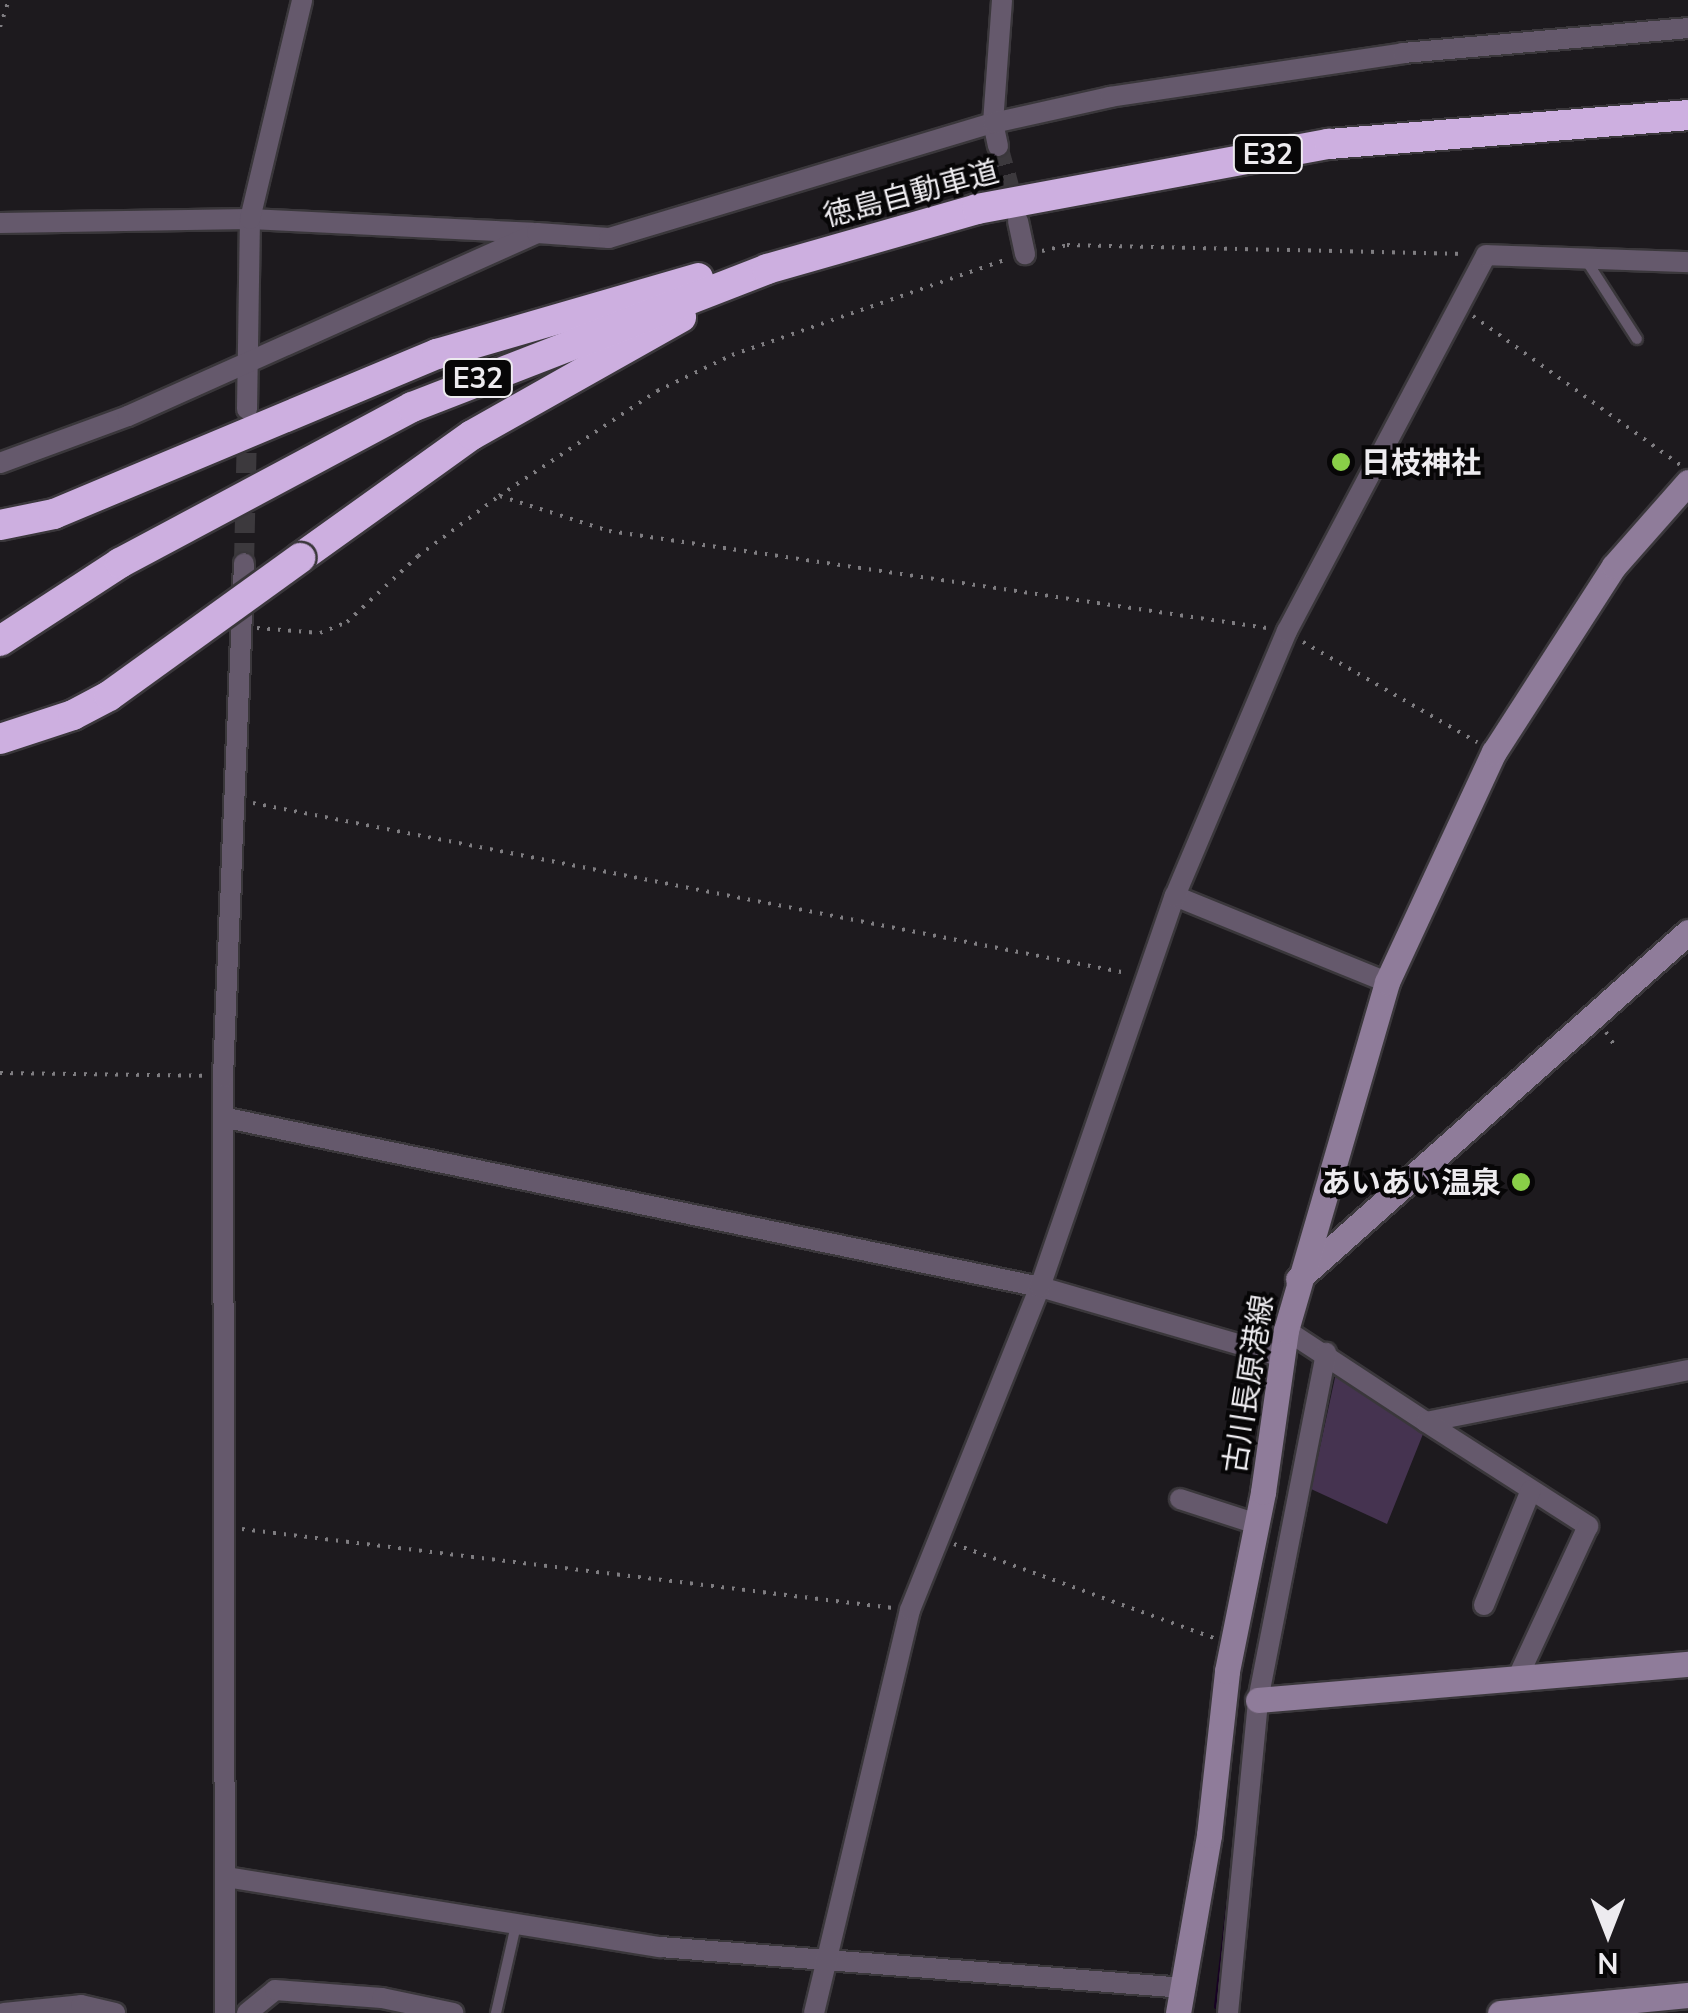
<!DOCTYPE html>
<html>
<head>
<meta charset="utf-8">
<style>
	body { margin:0 }
	#map { position:relative; width:1688px; height:2013px; overflow:hidden; background:#1d1a1e; font-family:Mulish,"Noto Sans JP",sans-serif }
	div>[style] { position:absolute }
	[style*='--x'] { left:calc(var(--x)*1px); top:calc(var(--y)*1px); width:calc(var(--w)*1px); rotate:calc(var(--a)*1deg) }
	.green>* { inset:0; background:#453350 }
	.stream>* { height:5px; margin:-2.5px; padding:0 2.5px; transform-origin:2.5px; border-radius:2.5px; background:#180124 }
	.street-tunnel>* { height:20px; margin-top:-10px; transform-origin:0; background:repeating-linear-gradient(90deg,#3c393d 0 20px,transparent 0 30px) }
	.path>* { height:4px; margin-top:-2px; transform-origin:0; background:repeating-linear-gradient(90deg,#7f7d81 0 2.5px,transparent 0 10.5px) }
	.roads { filter:drop-shadow(2px 0 #3a373b) drop-shadow(-2px 0 #3a373b) drop-shadow(0 2px #3a373b) drop-shadow(0 -2px #3a373b) }
	.lane>* { height:10px; margin:-5px; padding:0 5px; transform-origin:5px; border-radius:5px; background:#65596c }
	.street>* { height:20px; margin:-10px; padding:0 10px; transform-origin:10px; border-radius:10px; background:#65596c }
	.secondary>* { height:25px; margin:-12.5px; padding:0 12.5px; transform-origin:12.5px; border-radius:12.5px; background:#8f7c9a }
	.highway>* { height:30px; margin:-15px; padding:0 15px; transform-origin:15px; border-radius:15px; background:#cdafe0 }
	.bridges { filter:drop-shadow(2px 0 #3a373b) drop-shadow(-2px 0 #3a373b) drop-shadow(0 2px #3a373b) drop-shadow(0 -2px #3a373b) }
	.highway-bridge>* { height:30px; margin:-15px; padding:0 15px; transform-origin:15px; border-radius:15px; background:#cdafe0 }
	.dots>* { width:28px; height:28px; translate:-50% -50%; box-sizing:border-box; border:5px solid #070607; border-radius:50% }
	span { translate:-50% -50%; white-space:nowrap; text-align:center; line-height:1.15; -webkit-text-stroke:8px #070607; paint-order:stroke }
	.shield-label span { padding:2px 8px; background:#070607; border:2px solid; border-radius:8px; -webkit-text-stroke-width:0 }
	.shield-label { font-size:28px; color:#edebef; font-weight:700 }
	.street-label { font-size:30px; color:#edebef }
	.poi-label { font-size:30px; color:#edebef; font-weight:700 }
	.left { translate:0 -50%; text-align:left }
	.right { translate:-100% -50%; text-align:right }
	.north { position:absolute; left:1558px; top:1883px; width:100px; height:100px; -webkit-text-stroke:8px #070607; paint-order:stroke; rotate:180deg; font-size:28px; font-weight:700; line-height:40px; text-align:center; color:#edebef }
	.north::after { content:''; display:block; margin:auto; width:35px; height:45px; background:#edebef; clip-path:polygon(50% 0,100% 100%,50% 72%,0 100%) }
</style>
</head>
<body>
<div id="map">
	<div class="green">
		<i style="clip-path:polygon(1336px 1373px,1423px 1434px,1387px 1524px,1311px 1489px)"></i>
	</div>
	<div class="stream">
		<i style="--x:1236;--y:1824;--w:154;--a:-83.7"></i>
		<i style="--x:1216;--y:2006;--w:112;--a:-83.3"></i>
	</div>
	<div class="street-tunnel">
		<i style="--x:998;--y:146;--w:68;--a:74.7"></i>
		<i style="--x:244;--y:563;--w:137;--a:-88.7"></i>
	</div>
	<div class="path">
		<i style="--x:0;--y:27;--w:28;--a:-72"></i>
		<i style="--x:1042;--y:251;--w:26;--a:-13"></i>
		<i style="--x:1067;--y:245;--w:399;--a:1.3"></i>
		<i style="--x:1473;--y:316;--w:255;--a:35.7"></i>
		<i style="--x:500;--y:496;--w:114;--a:17.8"></i>
		<i style="--x:609;--y:531;--w:665;--a:8.39"></i>
		<i style="--x:257;--y:628;--w:63;--a:4.5"></i>
		<i style="--x:320;--y:633;--w:29;--a:-22"></i>
		<i style="--x:347;--y:622;--w:97;--a:-42.9"></i>
		<i style="--x:418;--y:556;--w:101;--a:-36.5"></i>
		<i style="--x:499;--y:496;--w:190;--a:-33.6"></i>
		<i style="--x:657;--y:391;--w:83;--a:-25.6"></i>
		<i style="--x:732;--y:355;--w:292;--a:-19.2"></i>
		<i style="--x:1303;--y:642;--w:201;--a:29.9"></i>
		<i style="--x:253;--y:803;--w:890;--a:11.01"></i>
		<i style="--x:1606;--y:1032;--w:19;--a:58"></i>
		<i style="--x:0;--y:1073;--w:205;--a:0.8"></i>
		<i style="--x:242;--y:1529;--w:656;--a:6.92"></i>
		<i style="--x:954;--y:1544;--w:276;--a:19.9"></i>
	</div>
	<div class="roads">
		<div class="lane">
			<i style="--x:1586;--y:260;--w:94;--a:57.2"></i>
			<i style="--x:496;--y:2013;--w:90;--a:-77.2"></i>
		</div>
		<div class="street">
			<i style="--x:998;--y:146;--w:24;--a:-102"></i>
			<i style="--x:993;--y:123;--w:123;--a:-85.8"></i>
			<i style="--x:1018;--y:221;--w:34;--a:78"></i>
			<i style="--x:0;--y:223;--w:250;--a:-0.9"></i>
			<i style="--x:250;--y:219;--w:283;--a:2.8"></i>
			<i style="--x:247;--y:409;--w:190;--a:-89.1"></i>
			<i style="--x:250;--y:219;--w:225;--a:-76.6"></i>
			<i style="--x:0;--y:463;--w:136;--a:-20.2"></i>
			<i style="--x:128;--y:416;--w:448;--a:-24.1"></i>
			<i style="--x:537;--y:233;--w:72;--a:4"></i>
			<i style="--x:609;--y:238;--w:401;--a:-16.7"></i>
			<i style="--x:993;--y:123;--w:120;--a:-12.5"></i>
			<i style="--x:1110;--y:97;--w:296;--a:-8.5"></i>
			<i style="--x:1403;--y:53;--w:286;--a:-5"></i>
			<i style="--x:1175;--y:896;--w:229;--a:22.1"></i>
			<i style="--x:227;--y:1118;--w:830;--a:11.74"></i>
			<i style="--x:1040;--y:1287;--w:252;--a:16.1"></i>
			<i style="--x:1286;--y:1330;--w:168;--a:33.3"></i>
			<i style="--x:1426;--y:1422;--w:267;--a:-11.2"></i>
			<i style="--x:1426;--y:1422;--w:193;--a:32.7"></i>
			<i style="--x:1588;--y:1526;--w:169;--a:114.9"></i>
			<i style="--x:1180;--y:1499;--w:81;--a:18"></i>
			<i style="--x:1484;--y:1605;--w:124;--a:-67.8"></i>
			<i style="--x:226;--y:1877;--w:440;--a:9.2"></i>
			<i style="--x:660;--y:1947;--w:527;--a:4.47"></i>
			<i style="--x:4;--y:2013;--w:77;--a:-5.9"></i>
			<i style="--x:81;--y:2005;--w:35;--a:13"></i>
			<i style="--x:225;--y:2013;--w:936;--a:-90.12"></i>
			<i style="--x:223;--y:1077;--w:514;--a:-87.66"></i>
			<i style="--x:247;--y:2013;--w:36;--a:-39"></i>
			<i style="--x:275;--y:1990;--w:107;--a:4.3"></i>
			<i style="--x:382;--y:1998;--w:73;--a:11.9"></i>
			<i style="--x:814;--y:2013;--w:414;--a:-76.6"></i>
			<i style="--x:910;--y:1610;--w:348;--a:-68.1"></i>
			<i style="--x:1040;--y:1287;--w:414;--a:-71"></i>
			<i style="--x:1175;--y:896;--w:288;--a:-67.1"></i>
			<i style="--x:1287;--y:631;--w:425;--a:-62.1"></i>
			<i style="--x:1486;--y:255;--w:202;--a:2"></i>
			<i style="--x:1228;--y:2013;--w:314;--a:-84.5"></i>
			<i style="--x:1258;--y:1700;--w:354;--a:-78.9"></i>
		</div>
		<div class="secondary">
			<i style="--x:1298;--y:1279;--w:522;--a:-41.66"></i>
			<i style="--x:1258;--y:1700;--w:432;--a:-4.8"></i>
			<i style="--x:1178;--y:2013;--w:181;--a:-80.1"></i>
			<i style="--x:1209;--y:1835;--w:165;--a:-83.7"></i>
			<i style="--x:1227;--y:1671;--w:183;--a:-78.6"></i>
			<i style="--x:1263;--y:1492;--w:164;--a:-81.9"></i>
			<i style="--x:1286;--y:1330;--w:362;--a:-73.8"></i>
			<i style="--x:1387;--y:982;--w:254;--a:-65.1"></i>
			<i style="--x:1494;--y:752;--w:221;--a:-57.2"></i>
			<i style="--x:1614;--y:566;--w:112;--a:-48.6"></i>
			<i style="--x:1500;--y:2013;--w:189;--a:-5.5"></i>
		</div>
		<div class="highway">
			<i style="--x:0;--y:525;--w:55;--a:-11.5"></i>
			<i style="--x:54;--y:514;--w:415;--a:-22.7"></i>
			<i style="--x:437;--y:354;--w:272;--a:-16.2"></i>
			<i style="--x:300;--y:558;--w:211;--a:-35.6"></i>
			<i style="--x:472;--y:435;--w:240;--a:-29.4"></i>
			<i style="--x:0;--y:641;--w:143;--a:-33"></i>
			<i style="--x:120;--y:563;--w:331;--a:-28.1"></i>
			<i style="--x:412;--y:407;--w:381;--a:-21.2"></i>
			<i style="--x:767;--y:269;--w:218;--a:-15.9"></i>
			<i style="--x:977;--y:209;--w:358;--a:-10.5"></i>
			<i style="--x:1329;--y:144;--w:360;--a:-4.6"></i>
		</div>
	</div>
	<div class="bridges">
		<div class="highway-bridge">
			<i style="--x:0;--y:739;--w:77;--a:-18.2"></i>
			<i style="--x:73;--y:715;--w:41;--a:-27.8"></i>
			<i style="--x:109;--y:696;--w:236;--a:-35.8"></i>
		</div>
	</div>
	<div class="dots">
		<i style="left:1341px;top:462px;background:#89ce48"></i>
		<i style="left:1521px;top:1182px;background:#89ce48"></i>
	</div>
	<div class="shield-label">
		<span style="left:1268px;top:154px">E32</span>
		<span style="left:478px;top:378px">E32</span>
	</div>
	<div class="street-label">
		<span style="left:911px;top:193px;rotate:-15deg">徳島自動車道</span>
		<span style="left:1248px;top:1384px;rotate:-81deg">古川長原港線</span>
	</div>
	<div class="poi-label">
		<span class="left" style="left:1361px;top:462px">日枝神社</span>
		<span class="right" style="left:1501px;top:1182px">あいあい温泉</span>
	</div>
	<div class="north">N</div>
</div>
</body>
</html>
